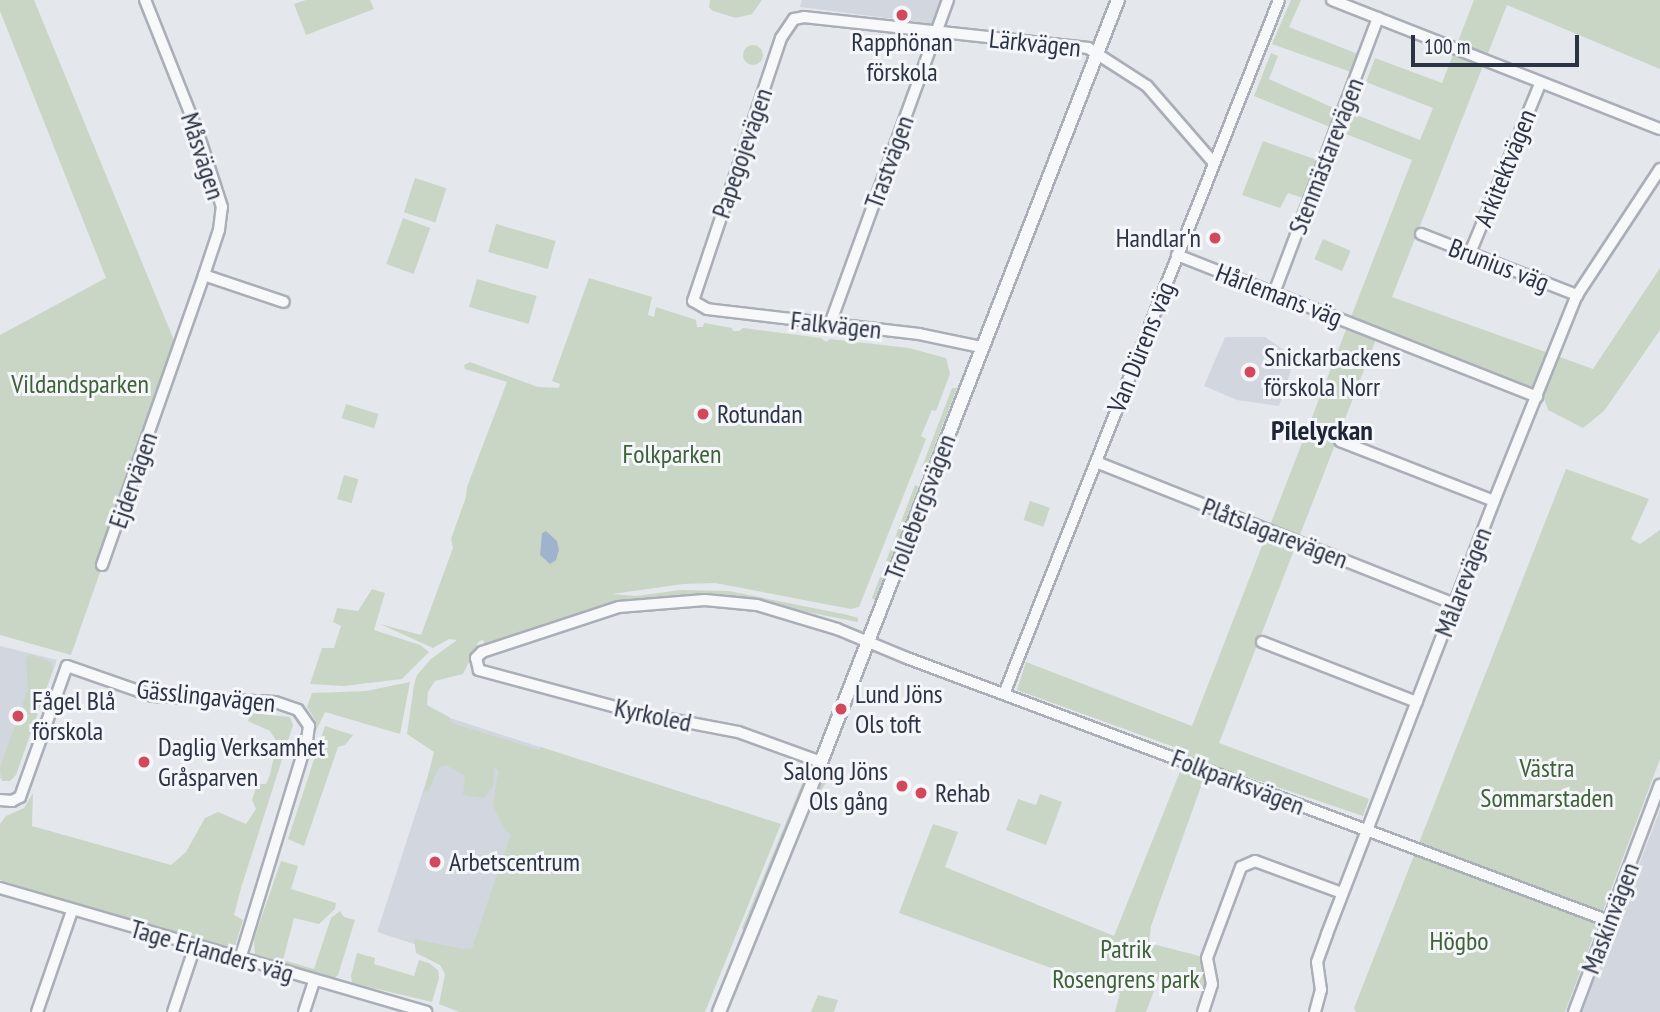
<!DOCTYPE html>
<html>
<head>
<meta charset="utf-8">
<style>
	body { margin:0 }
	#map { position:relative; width:1660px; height:1012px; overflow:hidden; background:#e4e7ec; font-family:"PT Sans Narrow",sans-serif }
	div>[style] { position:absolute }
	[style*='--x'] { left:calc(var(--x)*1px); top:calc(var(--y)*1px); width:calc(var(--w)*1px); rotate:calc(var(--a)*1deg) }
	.built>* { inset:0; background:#d2d6de; transform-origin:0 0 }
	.green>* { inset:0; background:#c9d6c5; transform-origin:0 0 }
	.round { border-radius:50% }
	.water>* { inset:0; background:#9fb4cc }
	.roads { filter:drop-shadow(2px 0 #a9aeb7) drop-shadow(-2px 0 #a9aeb7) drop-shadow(0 2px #a9aeb7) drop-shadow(0 -2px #a9aeb7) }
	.minor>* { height:10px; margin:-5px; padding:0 5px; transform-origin:5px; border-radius:5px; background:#f7f8fa }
	.tertiary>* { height:12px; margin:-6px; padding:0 6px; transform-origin:6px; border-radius:6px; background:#f7f8fa }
	.dots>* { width:19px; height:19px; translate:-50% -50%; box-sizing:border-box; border:4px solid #f4f6f9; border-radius:50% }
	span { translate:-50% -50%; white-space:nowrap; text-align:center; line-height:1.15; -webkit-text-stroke:6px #f4f6f9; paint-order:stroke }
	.poi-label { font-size:26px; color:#2b3445 }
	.right { translate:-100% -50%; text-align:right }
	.left { translate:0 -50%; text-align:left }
	.street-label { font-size:26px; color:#2b3445 }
	.park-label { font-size:26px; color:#3f6138 }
	.neighbourhood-label { font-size:28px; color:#1d2536; font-weight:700 }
	.scale { position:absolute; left:1411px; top:35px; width:168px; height:32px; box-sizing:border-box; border:4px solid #2b3445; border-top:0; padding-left:9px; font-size:21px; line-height:24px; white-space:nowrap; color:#2b3445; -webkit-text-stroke:5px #f4f6f9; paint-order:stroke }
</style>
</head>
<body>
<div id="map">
	<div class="built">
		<i style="clip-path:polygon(802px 0,943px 0,934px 24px,800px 7px)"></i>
		<i style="clip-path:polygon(1225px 337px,1265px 337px,1295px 358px,1279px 406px,1237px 400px,1204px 386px)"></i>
		<i style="clip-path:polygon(0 646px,57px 660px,15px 771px,0 779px)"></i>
		<i style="left:447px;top:717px;width:99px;height:226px;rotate:18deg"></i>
		<i style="clip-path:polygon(1660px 810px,1660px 1012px,1582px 1012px)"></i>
	</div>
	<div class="green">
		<i style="clip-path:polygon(0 0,34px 0,178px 350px,71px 655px,0 635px,0 335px,106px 278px,0 11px)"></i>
		<i style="clip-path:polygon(306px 0,370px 0,374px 9px,306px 35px,294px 4px)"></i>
		<i style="clip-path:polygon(710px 0,762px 0,752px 14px,736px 18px,713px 11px,709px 7px)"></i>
		<i style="clip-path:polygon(1291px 0,1301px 0,1289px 27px,1358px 54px,1351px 72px,1272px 44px)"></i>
		<i style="clip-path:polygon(1474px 0,1660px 0,1660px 69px,1507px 5px,1392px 297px,1593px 369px,1660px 268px,1660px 330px,1604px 411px,1583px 428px,1548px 410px,1542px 392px,1380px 329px,1219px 743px,1369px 799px,1363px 816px,1209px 764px,1151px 926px,1149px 943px,1207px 958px,1211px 990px,1161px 972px,1146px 1012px,1115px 1012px,1120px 993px,899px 913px,933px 824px,958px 832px,945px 867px,1114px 936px,1188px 752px,1017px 690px,1026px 662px,1192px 726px,1412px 160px,1346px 134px,1354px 114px,1420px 140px,1433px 108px,1366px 82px,1375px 58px,1442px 83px)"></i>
		<i class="round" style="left:743px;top:45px;width:20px;height:20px"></i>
		<i style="clip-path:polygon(1271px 53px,1278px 56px,1269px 79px,1336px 109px,1330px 127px,1254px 96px)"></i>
		<i style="clip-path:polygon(1263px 141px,1317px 160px,1303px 198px,1288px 193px,1280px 208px,1242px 195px)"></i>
		<i style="left:415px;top:178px;width:33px;height:36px;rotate:18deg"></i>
		<i style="left:403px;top:218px;width:29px;height:49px;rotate:20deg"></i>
		<i style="left:496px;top:224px;width:62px;height:29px;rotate:16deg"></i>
		<i style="left:1323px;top:239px;width:30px;height:22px;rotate:23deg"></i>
		<i style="clip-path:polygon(589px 278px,652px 297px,648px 315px,654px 317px,656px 307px,696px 320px,697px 327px,703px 327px,704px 323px,732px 328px,733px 331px,739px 331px,743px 328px,821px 338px,826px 342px,830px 339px,909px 348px,946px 358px,950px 374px,936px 411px,932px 410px,921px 436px,926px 439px,859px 607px,851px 609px,715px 583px,683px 584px,612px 594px,636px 596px,681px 590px,729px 591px,848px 615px,858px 618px,858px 622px,710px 593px,612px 603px,486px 646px,483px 640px,479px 641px,463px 674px,435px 681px,428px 692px,427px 705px,449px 717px,452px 723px,539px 750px,541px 747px,781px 824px,705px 1012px,459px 1012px,439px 1004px,445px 974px,440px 965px,416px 953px,414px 939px,463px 949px,472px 948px,511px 834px,505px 831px,493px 805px,498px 771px,494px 766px,493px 786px,484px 798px,463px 795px,465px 776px,446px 765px,439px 767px,428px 792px,424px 791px,434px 752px,407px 734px,414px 685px,417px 675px,431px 659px,457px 640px,449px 639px,433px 648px,380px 624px,421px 635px,453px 548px,451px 539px,466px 497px,467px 487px,507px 382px,465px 369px,464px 365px,470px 362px,538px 387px,559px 388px,560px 384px,552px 381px)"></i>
		<i style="left:477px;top:279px;width:62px;height:29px;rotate:16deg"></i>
		<i style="clip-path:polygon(952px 388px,957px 388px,926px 468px,922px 467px)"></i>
		<i style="left:346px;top:404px;width:34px;height:15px;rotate:17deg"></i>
		<i style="clip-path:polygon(1566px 469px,1649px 499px,1631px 539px,1640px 544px,1660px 530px,1660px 759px,1565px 1012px,1356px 1012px,1354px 1008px)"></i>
		<i style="left:344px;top:475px;width:15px;height:25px;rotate:16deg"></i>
		<i style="clip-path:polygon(915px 485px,919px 487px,875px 600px,872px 598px)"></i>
		<i style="left:1030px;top:501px;width:21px;height:20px;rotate:19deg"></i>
		<i style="clip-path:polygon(372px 589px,385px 593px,374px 630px,420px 645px,429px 652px,402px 679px,344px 686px,310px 684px,322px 648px,334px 648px,341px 626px,333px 622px,337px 608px,358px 611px)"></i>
		<i style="clip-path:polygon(30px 654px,51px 662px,53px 670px,16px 775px,10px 781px,2px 781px,0 768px,28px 689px,26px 659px)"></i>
		<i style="clip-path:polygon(410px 682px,400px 734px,325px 712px,316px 731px,316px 721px,307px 707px,312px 693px,366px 691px)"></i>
		<i style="clip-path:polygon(251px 713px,290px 717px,293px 725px,241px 888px,234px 915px,243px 920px,235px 946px,231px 950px,0 880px,0 824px,6px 816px,24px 808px,33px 793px,32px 826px,171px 865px,186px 852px,205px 818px,218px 812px,246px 824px,256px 809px,252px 800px,257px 784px,266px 784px,270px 775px,277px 742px,270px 731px,248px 721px)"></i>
		<i style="clip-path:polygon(325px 726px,353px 735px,345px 745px,338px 747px,304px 846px,288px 839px)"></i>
		<i style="clip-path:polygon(809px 767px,811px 768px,744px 931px,742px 928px)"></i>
		<i style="clip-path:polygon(831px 774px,810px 810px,727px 1012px,818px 784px)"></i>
		<i style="clip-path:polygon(1040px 794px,1062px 802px,1046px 845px,1006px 830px,1018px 799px,1036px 805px)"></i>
		<i style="clip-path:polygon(281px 861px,298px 866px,291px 889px,336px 903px,335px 909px,319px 924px,294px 918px,283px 960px,314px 969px,331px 918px,340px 911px,344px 917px,355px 920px,338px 975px,334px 978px,255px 955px,254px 939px)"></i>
		<i style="clip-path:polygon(357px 953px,375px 958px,374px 964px,414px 976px,419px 960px,429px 963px,438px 970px,439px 978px,432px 1002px,352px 983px,351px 976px)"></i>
		<i style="clip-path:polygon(818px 995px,838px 1000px,834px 1012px,811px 1012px)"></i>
	</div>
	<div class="water">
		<i style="clip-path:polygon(546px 531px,557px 541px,559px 550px,556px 560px,550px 564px,540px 555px,542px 533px)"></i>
	</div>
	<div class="roads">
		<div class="minor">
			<i style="--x:1332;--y:0;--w:352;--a:21.5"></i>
			<i style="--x:1421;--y:234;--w:168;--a:21.4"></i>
			<i style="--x:1470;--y:253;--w:183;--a:-67.5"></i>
			<i style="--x:1177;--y:255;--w:387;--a:21.5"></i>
			<i style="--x:204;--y:275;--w:84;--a:18.6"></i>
			<i style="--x:1274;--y:293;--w:294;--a:-69.3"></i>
			<i style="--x:830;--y:324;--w:345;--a:-70"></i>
			<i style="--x:981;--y:347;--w:63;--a:-168.2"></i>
			<i style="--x:919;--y:334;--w:213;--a:-173.3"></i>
			<i style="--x:707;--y:309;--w:16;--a:-150"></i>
			<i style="--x:693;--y:301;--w:277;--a:-71.5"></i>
			<i style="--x:781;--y:38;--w:23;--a:-56"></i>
			<i style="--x:794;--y:19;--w:10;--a:-11"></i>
			<i style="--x:804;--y:17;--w:286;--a:6.2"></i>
			<i style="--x:1088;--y:48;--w:70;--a:32.8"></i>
			<i style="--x:1147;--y:86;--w:101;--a:49"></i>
			<i style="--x:1340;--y:441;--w:165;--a:21.3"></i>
			<i style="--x:1096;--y:462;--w:386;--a:21.6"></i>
			<i style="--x:102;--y:565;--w:307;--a:-70.6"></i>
			<i style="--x:204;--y:275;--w:47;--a:-71.6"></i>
			<i style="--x:219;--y:230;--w:23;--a:-83"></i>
			<i style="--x:222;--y:207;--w:78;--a:-108"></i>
			<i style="--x:198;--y:133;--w:143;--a:-111.7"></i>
			<i style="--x:1262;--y:642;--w:166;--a:21.2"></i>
			<i style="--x:1004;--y:694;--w:746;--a:-68.38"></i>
			<i style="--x:821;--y:762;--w:88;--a:-160.1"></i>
			<i style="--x:738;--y:732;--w:102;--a:-169.2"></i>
			<i style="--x:638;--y:713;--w:165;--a:-164.9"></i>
			<i style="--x:479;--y:670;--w:12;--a:-104"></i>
			<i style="--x:476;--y:658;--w:8;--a:-45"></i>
			<i style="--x:482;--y:652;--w:144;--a:-18.2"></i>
			<i style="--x:619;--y:607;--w:86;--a:-4.7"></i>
			<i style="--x:705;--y:600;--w:52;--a:5.5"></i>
			<i style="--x:757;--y:605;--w:84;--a:16.7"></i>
			<i style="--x:837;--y:629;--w:76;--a:22.5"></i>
			<i style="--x:907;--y:658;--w:750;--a:20.54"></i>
			<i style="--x:0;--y:800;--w:12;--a:5"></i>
			<i style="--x:12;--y:801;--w:9;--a:-27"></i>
			<i style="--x:20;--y:797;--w:139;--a:-70.3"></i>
			<i style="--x:67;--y:666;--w:91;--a:19.2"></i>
			<i style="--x:153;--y:696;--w:122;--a:2.8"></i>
			<i style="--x:275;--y:702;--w:24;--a:19"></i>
			<i style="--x:298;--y:710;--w:19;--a:55"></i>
			<i style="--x:309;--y:726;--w:14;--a:98"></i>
			<i style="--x:307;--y:740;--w:229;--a:107"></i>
			<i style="--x:0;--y:888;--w:444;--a:16.2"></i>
			<i style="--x:37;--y:1012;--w:107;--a:-70.9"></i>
			<i style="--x:173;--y:1012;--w:70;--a:-71.6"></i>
			<i style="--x:304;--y:1012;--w:33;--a:-72"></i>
			<i style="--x:1203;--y:1012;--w:29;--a:-72"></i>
			<i style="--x:1212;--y:984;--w:26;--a:-101"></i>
			<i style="--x:1207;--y:958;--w:97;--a:-69.5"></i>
			<i style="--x:1241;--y:867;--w:15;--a:-23"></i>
			<i style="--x:1255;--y:861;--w:93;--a:20.2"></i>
			<i style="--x:1315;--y:1012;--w:23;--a:-75"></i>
			<i style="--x:1321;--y:990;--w:28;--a:-98"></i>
			<i style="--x:1317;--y:962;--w:30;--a:-70"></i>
			<i style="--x:1327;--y:934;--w:464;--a:-68.9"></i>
			<i style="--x:1494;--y:501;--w:222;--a:-68.1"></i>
			<i style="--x:1577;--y:295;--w:151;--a:-56.6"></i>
			<i style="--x:1574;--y:1012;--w:243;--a:-69.3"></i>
		</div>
		<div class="tertiary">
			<i style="--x:719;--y:1012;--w:270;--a:-67.8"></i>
			<i style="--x:821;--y:762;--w:818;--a:-68.71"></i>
		</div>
	</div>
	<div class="dots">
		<i style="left:902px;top:15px;background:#d1495b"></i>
		<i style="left:1215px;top:238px;background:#d1495b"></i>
		<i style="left:1250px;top:372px;background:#d1495b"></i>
		<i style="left:703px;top:414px;background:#d1495b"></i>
		<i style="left:841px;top:709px;background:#d1495b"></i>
		<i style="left:18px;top:716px;background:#d1495b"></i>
		<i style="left:144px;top:762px;background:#d1495b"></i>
		<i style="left:902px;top:786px;background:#d1495b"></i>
		<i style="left:921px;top:793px;background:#d1495b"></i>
		<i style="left:435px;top:862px;background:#d1495b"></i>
	</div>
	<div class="poi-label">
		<span style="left:902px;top:57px">Rapphönan<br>förskola</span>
		<span class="right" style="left:1201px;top:238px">Handlar'n</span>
		<span class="left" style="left:1264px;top:372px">Snickarbackens<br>förskola Norr</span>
		<span class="left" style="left:717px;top:414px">Rotundan</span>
		<span class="left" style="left:855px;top:709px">Lund Jöns<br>Ols toft</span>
		<span class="left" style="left:32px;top:716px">Fågel Blå<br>förskola</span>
		<span class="left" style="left:158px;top:762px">Daglig Verksamhet<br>Gråsparven</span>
		<span class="right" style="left:888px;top:786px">Salong Jöns<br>Ols gång</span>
		<span class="left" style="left:935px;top:793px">Rehab</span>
		<span class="left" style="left:449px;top:862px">Arbetscentrum</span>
	</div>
	<div class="street-label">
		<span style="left:1035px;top:43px;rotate:6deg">Lärkvägen</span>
		<span style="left:742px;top:153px;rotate:-71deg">Papegojevägen</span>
		<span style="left:203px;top:156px;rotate:72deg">Måsvägen</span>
		<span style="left:1326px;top:156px;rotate:-69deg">Stenmästarevägen</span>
		<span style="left:889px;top:162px;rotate:-70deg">Trastvägen</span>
		<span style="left:1505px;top:168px;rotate:-68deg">Arkitektvägen</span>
		<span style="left:1499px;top:265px;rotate:21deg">Brunius väg</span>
		<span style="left:1279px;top:295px;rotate:21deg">Hårlemans väg</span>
		<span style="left:836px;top:325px;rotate:6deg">Falkvägen</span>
		<span style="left:1141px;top:347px;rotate:-68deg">Van Dürens väg</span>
		<span style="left:133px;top:480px;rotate:-71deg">Ejdervägen</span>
		<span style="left:920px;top:507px;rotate:-69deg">Trollebergsvägen</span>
		<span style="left:1275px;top:533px;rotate:21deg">Plåtslagarevägen</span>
		<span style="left:1463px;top:582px;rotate:-69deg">Målarevägen</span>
		<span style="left:206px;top:696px;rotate:6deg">Gässlingavägen</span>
		<span style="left:653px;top:715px;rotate:12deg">Kyrkoled</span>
		<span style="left:1238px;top:782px;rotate:21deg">Folkparksvägen</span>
		<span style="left:1610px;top:918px;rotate:-69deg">Maskinvägen</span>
		<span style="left:212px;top:951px;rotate:16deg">Tage Erlanders väg</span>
	</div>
	<div class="park-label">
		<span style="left:80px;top:384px">Vildandsparken</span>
		<span style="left:672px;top:454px">Folkparken</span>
		<span style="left:1547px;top:783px">Västra<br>Sommarstaden</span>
		<span style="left:1459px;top:941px">Högbo</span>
		<span style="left:1126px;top:964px">Patrik<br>Rosengrens park</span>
	</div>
	<div class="neighbourhood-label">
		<span style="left:1322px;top:430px">Pilelyckan</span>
	</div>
	<div class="scale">100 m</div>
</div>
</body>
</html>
